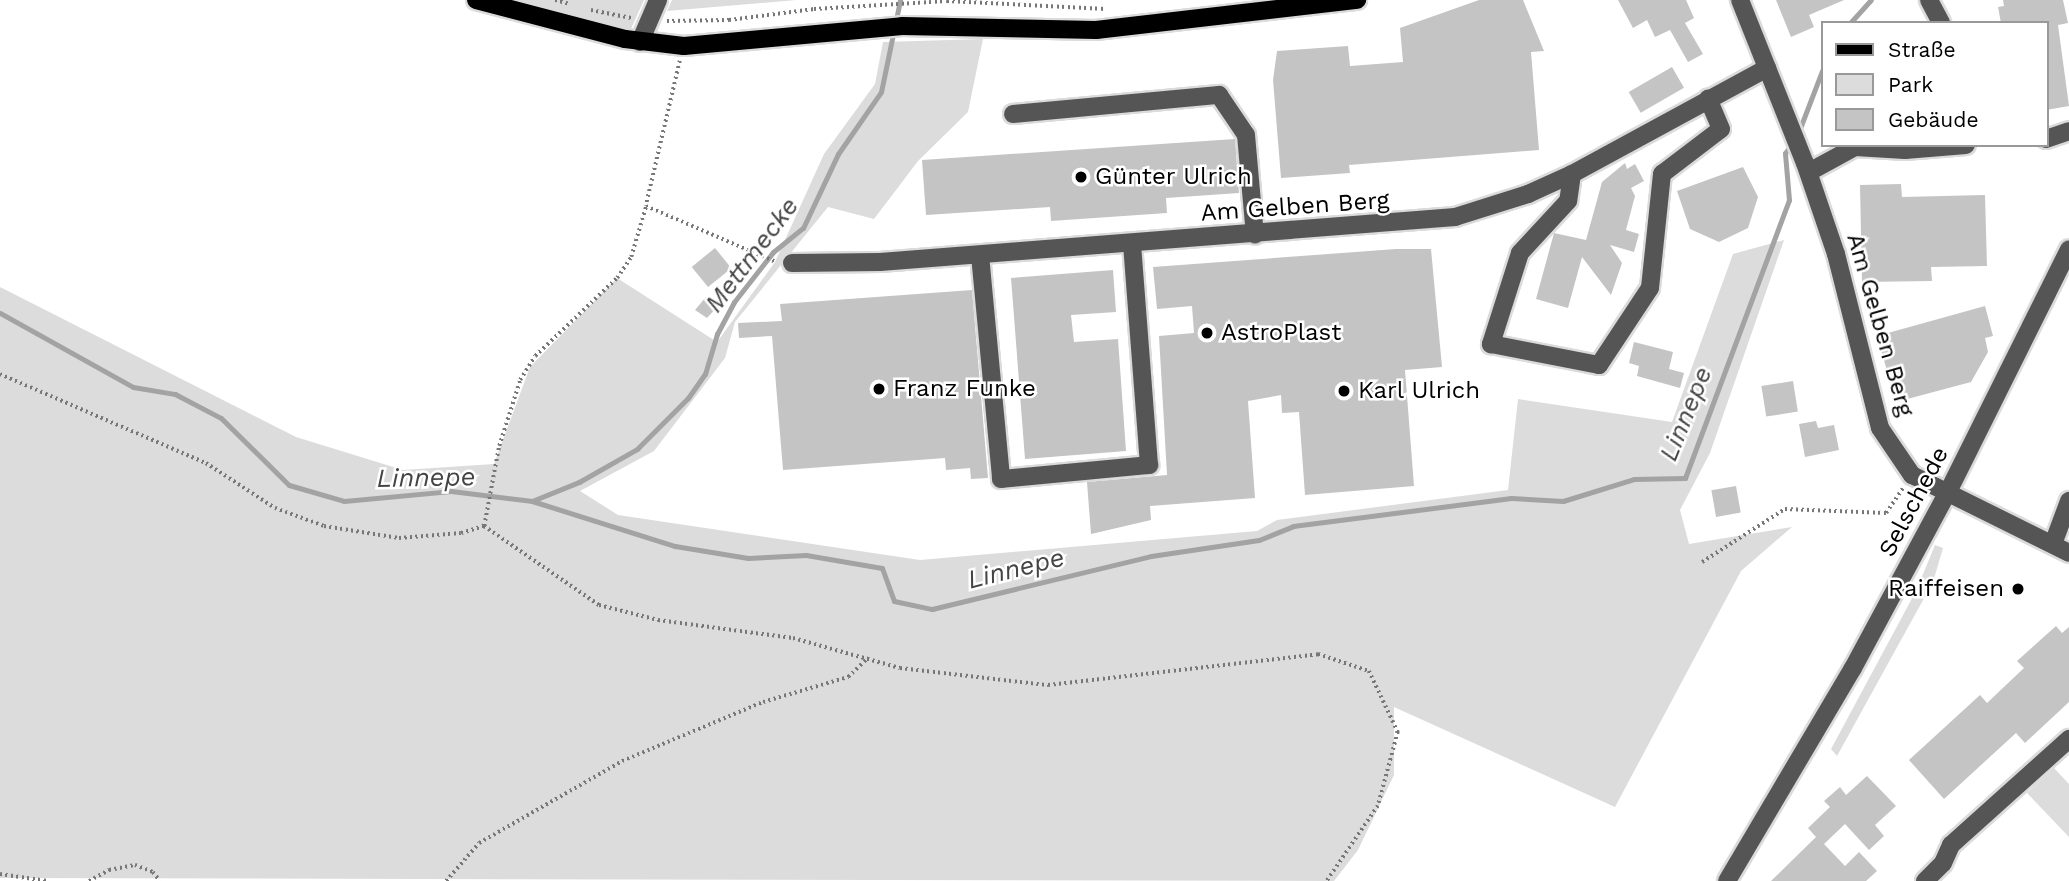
<!DOCTYPE html>
<html>
<head>
<meta charset="utf-8">
<style>
	body { margin:0 }
	#map { position:relative; width:2069px; height:881px; overflow:hidden; background:#fff; font-family:"Work Sans",sans-serif }
	div>[style] { position:absolute }
	[style*='--x'] { left:calc(var(--x)*1px); top:calc(var(--y)*1px); width:calc(var(--w)*1px); rotate:calc(var(--a)*1deg) }
	.green>* { inset:0; background:#dcdcdc }
	.stream>* { height:5px; margin:-2.5px; padding:0 2.5px; transform-origin:2.5px; border-radius:2.5px; background:#a3a3a3 }
	.building>* { inset:0; background:#c4c4c4; transform-origin:0 0 }
	.path>* { height:3.5px; margin-top:-1.75px; transform-origin:0; background:repeating-linear-gradient(90deg,#777 0 2px,transparent 0 5.5px) }
	.roads { filter:drop-shadow(2px 0 #dbdbdb) drop-shadow(-2px 0 #dbdbdb) drop-shadow(0 2px #dbdbdb) drop-shadow(0 -2px #dbdbdb) }
	.minor>* { height:18px; margin:-9px; padding:0 9px; transform-origin:9px; border-radius:9px; background:#555 }
	.major>* { height:18px; margin:-9px; padding:0 9px; transform-origin:9px; border-radius:9px; background:#000 }
	.dots>* { width:19px; height:19px; translate:-50% -50%; box-sizing:border-box; border:4px solid #fff; border-radius:50% }
	span { translate:-50% -50%; white-space:nowrap; text-align:center; line-height:1.15; -webkit-text-stroke:5px #fff; paint-order:stroke }
	.poi-label { font-size:24px; color:#000 }
	.left { translate:0 -50%; text-align:left }
	.right { translate:-100% -50%; text-align:right }
	.street-label { font-size:24px; color:#000 }
	.water-label { font-size:26px; color:#444; font-style:italic }
	.legend { position:absolute; left:1821px; top:21px; width:228px; height:126px; box-sizing:border-box; background:#fff; border:2px solid #999; margin:0; padding:9px 12px; list-style:none; font-size:21px; color:#000 }
	.legend li { display:flex; align-items:center; gap:14px; height:35px }
	.legend b { width:35px; border:2px solid #999 }
</style>
</head>
<body>
<div id="map">
	<div class="green">
		<i style="clip-path:polygon(513px 0,644px 0,630px 31px)"></i>
		<i style="clip-path:polygon(672px 0,796px 0,667px 11px)"></i>
		<i style="clip-path:polygon(983px 39px,968px 112px,918px 161px,874px 219px,828px 207px,735px 322px,725px 358px,654px 451px,580px 491px,618px 515px,920px 560px,1257px 531px,1277px 520px,1508px 490px,1518px 399px,1672px 422px,1733px 254px,1784px 240px,1710px 453px,1680px 510px,1689px 544px,1792px 527px,1741px 571px,1615px 807px,1394px 707px,1394px 775px,1358px 850px,1334px 881px,0 878px,0 287px,296px 437px,403px 470px,494px 464px,530px 367px,617px 278px,717px 342px,775px 262px,824px 154px,875px 84px,883px 42px)"></i>
		<i style="clip-path:polygon(1935px 545px,1943px 548px,1933px 582px,1837px 756px,1831px 749px,1916px 591px)"></i>
		<i style="clip-path:polygon(2054px 768px,2069px 784px,2069px 837px,2027px 793px)"></i>
	</div>
	<div class="stream">
		<i style="--x:1850;--y:23;--w:31;--a:-48"></i>
		<i style="--x:1797;--y:136;--w:70;--a:-69"></i>
		<i style="--x:0;--y:313;--w:152;--a:29.1"></i>
		<i style="--x:133;--y:387;--w:43;--a:9.5"></i>
		<i style="--x:175;--y:394;--w:52;--a:27.6"></i>
		<i style="--x:221;--y:418;--w:95;--a:44.6"></i>
		<i style="--x:289;--y:485;--w:57;--a:16.2"></i>
		<i style="--x:344;--y:501;--w:107;--a:-5.3"></i>
		<i style="--x:451;--y:491;--w:82;--a:7"></i>
		<i style="--x:532;--y:501;--w:150;--a:17.5"></i>
		<i style="--x:675;--y:546;--w:74;--a:9.3"></i>
		<i style="--x:748;--y:558;--w:58;--a:-3"></i>
		<i style="--x:806;--y:555;--w:77;--a:9.7"></i>
		<i style="--x:882;--y:568;--w:35;--a:70"></i>
		<i style="--x:894;--y:601;--w:39;--a:12"></i>
		<i style="--x:932;--y:609;--w:225;--a:-13.6"></i>
		<i style="--x:1151;--y:556;--w:109;--a:-8.4"></i>
		<i style="--x:1259;--y:540;--w:37;--a:-22"></i>
		<i style="--x:1293;--y:526;--w:220;--a:-7.3"></i>
		<i style="--x:1511;--y:498;--w:52;--a:3.3"></i>
		<i style="--x:1563;--y:501;--w:74;--a:-17.2"></i>
		<i style="--x:1634;--y:479;--w:51;--a:-1.1"></i>
		<i style="--x:1685;--y:478;--w:297;--a:-69.5"></i>
		<i style="--x:1789;--y:200;--w:47;--a:-94.9"></i>
		<i style="--x:1785;--y:153;--w:11;--a:-52"></i>
		<i style="--x:532;--y:501;--w:51;--a:-22"></i>
		<i style="--x:579;--y:482;--w:67;--a:-29.6"></i>
		<i style="--x:637;--y:449;--w:72;--a:-45"></i>
		<i style="--x:688;--y:398;--w:29;--a:-55"></i>
		<i style="--x:705;--y:374;--w:42;--a:-73.3"></i>
		<i style="--x:717;--y:334;--w:36;--a:-62"></i>
		<i style="--x:734;--y:302;--w:63;--a:-52"></i>
		<i style="--x:773;--y:252;--w:38;--a:-39"></i>
		<i style="--x:803;--y:228;--w:82;--a:-64.7"></i>
		<i style="--x:838;--y:154;--w:75;--a:-55.3"></i>
		<i style="--x:881;--y:92;--w:94;--a:-78.3"></i>
	</div>
	<div class="building">
		<i style="clip-path:polygon(1479px 0,1523px 0,1544px 51px,1531px 52px,1539px 150px,1349px 165px,1350px 173px,1281px 178px,1273px 80px,1277px 51px,1348px 46px,1350px 66px,1403px 62px,1400px 28px)"></i>
		<i style="clip-path:polygon(1618px 0,1686px 0,1694px 18px,1685px 23px,1703px 54px,1688px 62px,1670px 30px,1655px 37px,1647px 20px,1633px 28px)"></i>
		<i style="clip-path:polygon(1776px 0,1844px 0,1809px 15px,1814px 27px,1791px 37px)"></i>
		<i style="clip-path:polygon(2003px 0,2063px 0,2068px 23px,2058px 25px,2069px 106px,2046px 110px,2046px 23px,2001px 23px,1998px 7px,2004px 6px)"></i>
		<i style="left:1672px;top:67px;width:24px;height:50px;rotate:60deg"></i>
		<i style="clip-path:polygon(1235px 139px,1239px 193px,1166px 198px,1167px 213px,1051px 221px,1050px 207px,926px 215px,922px 160px)"></i>
		<i style="clip-path:polygon(1625px 163px,1627px 169px,1635px 164px,1644px 181px,1631px 188px,1635px 196px,1626px 230px,1639px 234px,1634px 252px,1610px 245px,1622px 263px,1611px 295px,1582px 257px,1568px 308px,1536px 299px,1554px 233px,1586px 240px,1602px 182px)"></i>
		<i style="clip-path:polygon(1743px 167px,1758px 197px,1748px 228px,1719px 242px,1690px 229px,1677px 191px)"></i>
		<i style="clip-path:polygon(1901px 184px,1902px 197px,1985px 195px,1987px 266px,1931px 267px,1932px 281px,1862px 282px,1860px 185px)"></i>
		<i style="left:715px;top:248px;width:26px;height:30px;rotate:51deg"></i>
		<i style="clip-path:polygon(1396px 249px,1431px 249px,1442px 367px,1405px 370px,1414px 486px,1305px 495px,1299px 412px,1282px 413px,1281px 395px,1248px 401px,1255px 498px,1150px 506px,1151px 520px,1091px 534px,1087px 482px,1167px 475px,1159px 336px,1194px 333px,1192px 306px,1157px 309px,1153px 267px)"></i>
		<i style="clip-path:polygon(1113px 270px,1116px 312px,1071px 315px,1074px 342px,1118px 339px,1126px 451px,1025px 459px,1011px 278px)"></i>
		<i style="clip-path:polygon(972px 290px,988px 478px,971px 479px,970px 468px,946px 470px,945px 458px,783px 470px,772px 336px,739px 338px,738px 323px,782px 321px,780px 304px)"></i>
		<i style="clip-path:polygon(706px 297px,718px 306px,707px 318px,695px 310px)"></i>
		<i style="clip-path:polygon(1985px 306px,1993px 336px,1985px 338px,1988px 352px,1971px 382px,1896px 402px,1877px 336px)"></i>
		<i style="clip-path:polygon(1634px 342px,1673px 352px,1669px 369px,1684px 373px,1680px 388px,1637px 376px,1639px 366px,1629px 363px)"></i>
		<i style="left:1793px;top:381px;width:31px;height:32px;rotate:81deg"></i>
		<i style="clip-path:polygon(1816px 421px,1818px 428px,1834px 425px,1839px 450px,1805px 457px,1799px 424px)"></i>
		<i style="left:1736px;top:486px;width:27px;height:25px;rotate:80deg"></i>
		<i style="clip-path:polygon(2056px 626px,2062px 633px,2069px 627px,2069px 702px,2025px 743px,2016px 733px,1944px 799px,1909px 760px,1980px 695px,1987px 703px,2024px 668px,2017px 661px)"></i>
		<i style="clip-path:polygon(1867px 776px,1896px 806px,1875px 825px,1884px 836px,1869px 850px,1845px 824px,1824px 844px,1845px 866px,1859px 852px,1877px 871px,1866px 881px,1771px 881px,1816px 837px,1808px 828px,1830px 807px,1824px 801px,1840px 787px,1846px 795px)"></i>
	</div>
	<div class="path">
		<i style="--x:555;--y:0;--w:16;--a:15"></i>
		<i style="--x:591;--y:10;--w:41;--a:11.3"></i>
		<i style="--x:667;--y:21;--w:62;--a:-0.9"></i>
		<i style="--x:729;--y:20;--w:86;--a:-7.4"></i>
		<i style="--x:814;--y:9;--w:133;--a:-3.4"></i>
		<i style="--x:947;--y:1;--w:159;--a:2.9"></i>
		<i style="--x:680;--y:61;--w:149;--a:103.2"></i>
		<i style="--x:646;--y:206;--w:142;--a:23.3"></i>
		<i style="--x:0;--y:374;--w:224;--a:23.4"></i>
		<i style="--x:206;--y:463;--w:82;--a:33.1"></i>
		<i style="--x:275;--y:508;--w:52;--a:20.2"></i>
		<i style="--x:324;--y:526;--w:76;--a:9.1"></i>
		<i style="--x:399;--y:538;--w:62;--a:-4.6"></i>
		<i style="--x:461;--y:533;--w:24;--a:-17"></i>
		<i style="--x:484;--y:526;--w:81;--a:-79.4"></i>
		<i style="--x:499;--y:446;--w:69;--a:-72.3"></i>
		<i style="--x:520;--y:380;--w:28;--a:-58"></i>
		<i style="--x:535;--y:356;--w:113;--a:-43.6"></i>
		<i style="--x:617;--y:278;--w:25;--a:-56"></i>
		<i style="--x:631;--y:257;--w:53;--a:-73.6"></i>
		<i style="--x:484;--y:526;--w:140;--a:34.5"></i>
		<i style="--x:599;--y:605;--w:61;--a:14.3"></i>
		<i style="--x:658;--y:620;--w:136;--a:7.6"></i>
		<i style="--x:793;--y:638;--w:111;--a:15.7"></i>
		<i style="--x:900;--y:668;--w:149;--a:6.6"></i>
		<i style="--x:1048;--y:685;--w:272;--a:-6.5"></i>
		<i style="--x:1318;--y:654;--w:54;--a:18.4"></i>
		<i style="--x:1369;--y:671;--w:68;--a:64.6"></i>
		<i style="--x:1398;--y:732;--w:77;--a:105.1"></i>
		<i style="--x:1378;--y:806;--w:91;--a:124.2"></i>
		<i style="--x:1702;--y:562;--w:98;--a:-32.6"></i>
		<i style="--x:1785;--y:509;--w:101;--a:2.3"></i>
		<i style="--x:1886;--y:513;--w:30;--a:-56"></i>
		<i style="--x:0;--y:874;--w:48;--a:8.5"></i>
		<i style="--x:89;--y:881;--w:23;--a:-29"></i>
		<i style="--x:109;--y:870;--w:26;--a:-11"></i>
		<i style="--x:135;--y:865;--w:19;--a:21"></i>
		<i style="--x:153;--y:872;--w:11;--a:52"></i>
		<i style="--x:446;--y:881;--w:50;--a:-49"></i>
		<i style="--x:479;--y:843;--w:165;--a:-29.8"></i>
		<i style="--x:622;--y:761;--w:153;--a:-22.7"></i>
		<i style="--x:763;--y:702;--w:89;--a:-16.4"></i>
		<i style="--x:848;--y:677;--w:28;--a:-44"></i>
	</div>
	<div class="roads">
		<div class="minor">
			<i style="--x:1740;--y:0;--w:175;--a:68.3"></i>
			<i style="--x:1805;--y:163;--w:96;--a:71.2"></i>
			<i style="--x:1836;--y:254;--w:179;--a:75.8"></i>
			<i style="--x:1880;--y:428;--w:57;--a:55.8"></i>
			<i style="--x:1912;--y:475;--w:175;--a:26.4"></i>
			<i style="--x:1929;--y:0;--w:26;--a:62"></i>
			<i style="--x:640;--y:42;--w:46;--a:-66.8"></i>
			<i style="--x:1013;--y:114;--w:207;--a:-5.3"></i>
			<i style="--x:1219;--y:95;--w:48;--a:56"></i>
			<i style="--x:1246;--y:135;--w:100;--a:84.9"></i>
			<i style="--x:2046;--y:139;--w:24;--a:-19"></i>
			<i style="--x:1809;--y:172;--w:52;--a:-28.5"></i>
			<i style="--x:1855;--y:147;--w:50;--a:3.4"></i>
			<i style="--x:1905;--y:150;--w:61;--a:-4.7"></i>
			<i style="--x:1572;--y:174;--w:27;--a:98"></i>
			<i style="--x:1568;--y:201;--w:71;--a:132.7"></i>
			<i style="--x:1520;--y:253;--w:96;--a:107.7"></i>
			<i style="--x:1491;--y:344;--w:110;--a:11"></i>
			<i style="--x:1599;--y:365;--w:92;--a:-56.5"></i>
			<i style="--x:1650;--y:288;--w:115;--a:-84"></i>
			<i style="--x:1662;--y:174;--w:74;--a:-37.3"></i>
			<i style="--x:1721;--y:129;--w:33;--a:-113"></i>
			<i style="--x:980;--y:255;--w:225;--a:84.6"></i>
			<i style="--x:1001;--y:479;--w:149;--a:-5.4"></i>
			<i style="--x:1149;--y:465;--w:222;--a:-94.4"></i>
			<i style="--x:792;--y:263;--w:88;--a:-0.7"></i>
			<i style="--x:880;--y:262;--w:577;--a:-4.47"></i>
			<i style="--x:1455;--y:217;--w:77;--a:-17.5"></i>
			<i style="--x:1528;--y:194;--w:48;--a:-24.4"></i>
			<i style="--x:1572;--y:174;--w:222;--a:-28.5"></i>
			<i style="--x:2053;--y:544;--w:46;--a:-69.6"></i>
			<i style="--x:1727;--y:881;--w:247;--a:-59.4"></i>
			<i style="--x:1853;--y:668;--w:202;--a:-61.7"></i>
			<i style="--x:1949;--y:490;--w:269;--a:-63.5"></i>
			<i style="--x:1925;--y:881;--w:25;--a:-45"></i>
			<i style="--x:1943;--y:863;--w:20;--a:-66"></i>
			<i style="--x:1951;--y:845;--w:159;--a:-41.9"></i>
		</div>
		<div class="major">
			<i style="--x:476;--y:0;--w:154;--a:14.7"></i>
			<i style="--x:625;--y:39;--w:59;--a:6.8"></i>
			<i style="--x:684;--y:46;--w:219;--a:-5.2"></i>
			<i style="--x:902;--y:26;--w:194;--a:1.2"></i>
			<i style="--x:1096;--y:30;--w:263;--a:-6.6"></i>
		</div>
	</div>
	<div class="dots">
		<i style="left:1081px;top:177px;background:#000"></i>
		<i style="left:1207px;top:333px;background:#000"></i>
		<i style="left:879px;top:389px;background:#000"></i>
		<i style="left:1344px;top:391px;background:#000"></i>
		<i style="left:2018px;top:589px;background:#000"></i>
	</div>
	<div class="poi-label">
		<span class="left" style="left:1095px;top:177px">Günter Ulrich</span>
		<span class="left" style="left:1221px;top:333px">AstroPlast</span>
		<span class="left" style="left:893px;top:389px">Franz Funke</span>
		<span class="left" style="left:1358px;top:391px">Karl Ulrich</span>
		<span class="right" style="left:2004px;top:589px">Raiffeisen</span>
	</div>
	<div class="street-label">
		<span style="left:1295px;top:207px;rotate:-4deg">Am Gelben Berg</span>
		<span style="left:1880px;top:325px;rotate:74deg">Am Gelben Berg</span>
		<span style="left:1914px;top:502px;rotate:-62deg">Selschede</span>
	</div>
	<div class="water-label">
		<span style="left:752px;top:255px;rotate:-53deg">Mettmecke</span>
		<span style="left:1686px;top:414px;rotate:-68deg">Linnepe</span>
		<span style="left:426px;top:478px;rotate:-1deg">Linnepe</span>
		<span style="left:1016px;top:569px;rotate:-14deg">Linnepe</span>
	</div>
	<ul class="legend">
	<li><b style="height:9px;background:#000"></b>Straße</li>
	<li><b style="height:19px;background:#dcdcdc"></b>Park</li>
	<li><b style="height:19px;background:#c4c4c4"></b>Gebäude</li>
	</ul>
</div>
</body>
</html>
